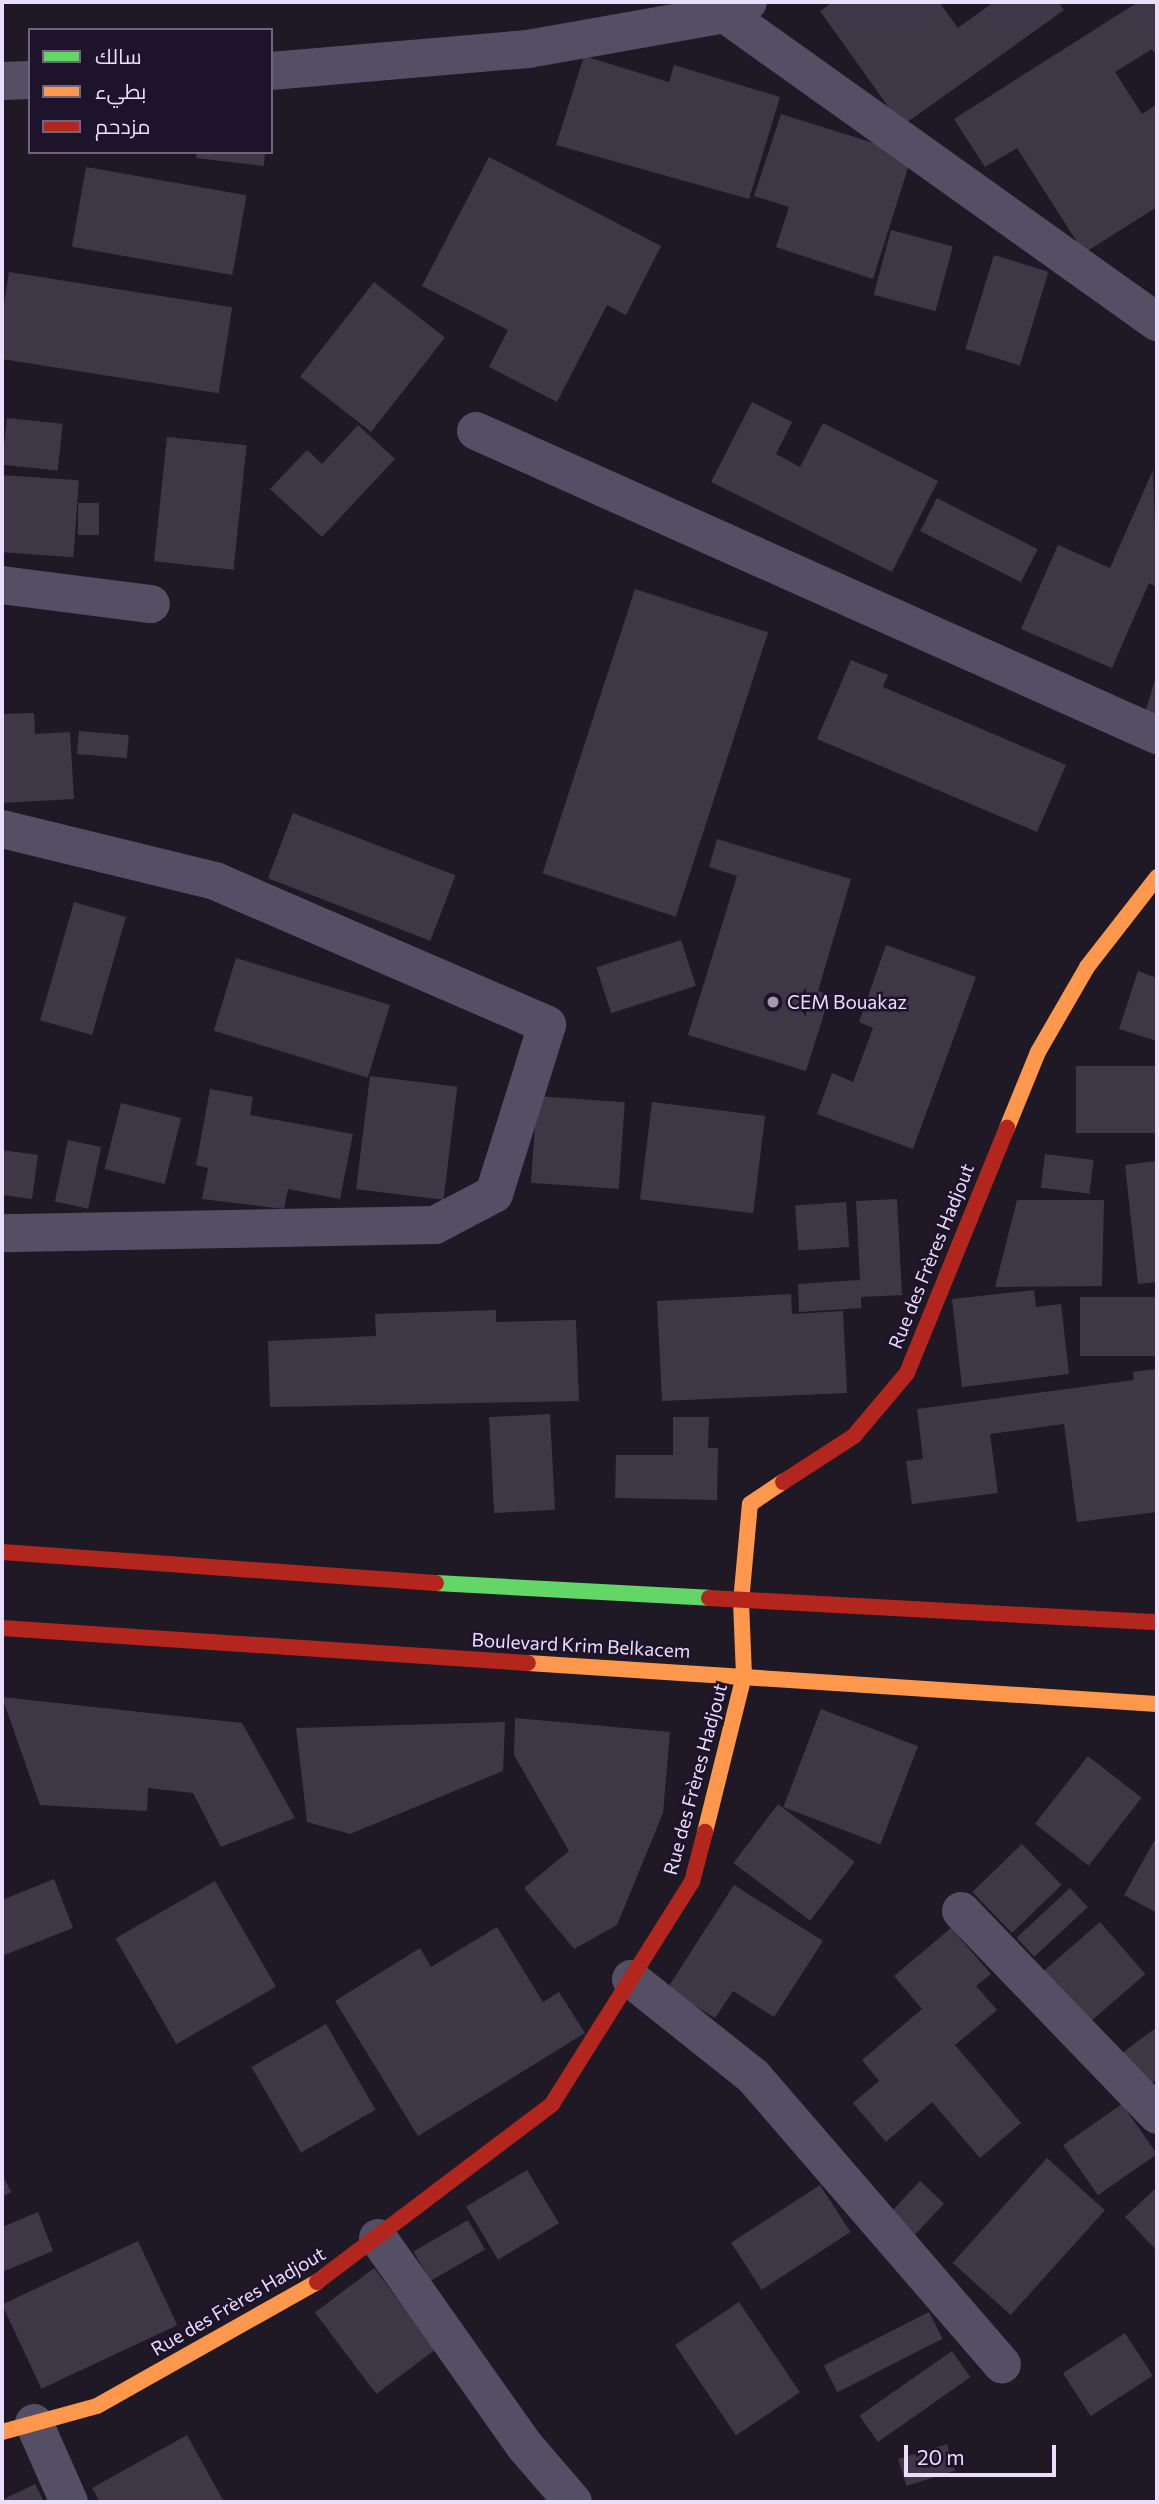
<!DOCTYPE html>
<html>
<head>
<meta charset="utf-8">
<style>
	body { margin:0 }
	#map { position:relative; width:1159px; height:2504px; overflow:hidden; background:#1e1925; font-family:Commissioner,Cairo,sans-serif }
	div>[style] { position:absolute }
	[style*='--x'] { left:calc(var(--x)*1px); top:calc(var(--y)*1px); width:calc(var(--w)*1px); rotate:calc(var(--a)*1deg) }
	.building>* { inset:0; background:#3e3846; transform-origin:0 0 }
	.street>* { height:38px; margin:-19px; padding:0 19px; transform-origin:19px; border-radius:19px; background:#544f65 }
	.fast>* { height:16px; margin:-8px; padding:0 8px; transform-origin:8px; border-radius:8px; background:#63d668 }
	.slow>* { height:16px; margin:-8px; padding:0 8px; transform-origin:8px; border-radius:8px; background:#ff974d }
	.jam>* { height:16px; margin:-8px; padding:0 8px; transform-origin:8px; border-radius:8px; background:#b3261e }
	.dots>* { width:19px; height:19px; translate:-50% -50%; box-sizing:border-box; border:4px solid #1d132b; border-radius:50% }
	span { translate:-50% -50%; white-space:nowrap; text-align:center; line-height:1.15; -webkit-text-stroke:5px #1d132b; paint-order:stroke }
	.poi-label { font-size:19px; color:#e9dffd }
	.left { translate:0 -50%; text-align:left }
	.street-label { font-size:19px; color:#e9dffd }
	.frame { position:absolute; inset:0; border:4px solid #e9dffd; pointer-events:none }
	.legend { position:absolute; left:28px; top:28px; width:245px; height:126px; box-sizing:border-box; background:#1d132b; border:2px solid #6f657f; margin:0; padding:9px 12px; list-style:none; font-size:21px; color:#e9dffd }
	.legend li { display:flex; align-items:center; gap:14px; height:35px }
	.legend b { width:35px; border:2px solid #6f657f }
	.scale { position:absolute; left:904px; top:2445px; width:152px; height:32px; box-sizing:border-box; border:4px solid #e9dffd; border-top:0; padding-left:9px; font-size:21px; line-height:24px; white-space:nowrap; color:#e9dffd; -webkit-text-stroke:5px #1d132b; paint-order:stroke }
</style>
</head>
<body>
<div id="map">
	<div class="building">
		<i style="clip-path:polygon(833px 2px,939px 2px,958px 28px,994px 2px,1058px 2px,1064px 10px,902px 126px,820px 11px)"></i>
		<i style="clip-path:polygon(1138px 2px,1157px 2px,1157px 57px,1152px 49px,1115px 72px,1142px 114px,1157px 104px,1157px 207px,1084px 253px,1017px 148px,985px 167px,954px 119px)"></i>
		<i style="clip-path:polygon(584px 56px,669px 82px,674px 65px,780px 97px,749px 199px,556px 145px)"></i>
		<i style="clip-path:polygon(781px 114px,912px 155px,873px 279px,776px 247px,789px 207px,754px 196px)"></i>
		<i style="clip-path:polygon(197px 152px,265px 152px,264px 166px,196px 158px)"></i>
		<i style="clip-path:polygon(489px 157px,661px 246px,626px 315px,607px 305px,557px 402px,489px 367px,508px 330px,422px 286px)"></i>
		<i style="left:86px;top:167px;width:163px;height:81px;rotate:10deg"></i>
		<i style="left:891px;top:230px;width:64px;height:67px;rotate:15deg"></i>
		<i style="left:994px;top:255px;width:57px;height:98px;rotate:17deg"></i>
		<i style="left:9px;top:272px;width:226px;height:87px;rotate:9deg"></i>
		<i style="left:374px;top:282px;width:90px;height:120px;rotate:38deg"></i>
		<i style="clip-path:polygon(752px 402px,792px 422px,776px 454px,800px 467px,823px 423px,938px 481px,892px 572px,711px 482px)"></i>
		<i style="left:7px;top:418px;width:56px;height:47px;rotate:6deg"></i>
		<i style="clip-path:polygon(358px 425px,395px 459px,322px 537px,270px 489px,307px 450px,322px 464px)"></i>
		<i style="left:167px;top:437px;width:80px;height:125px;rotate:6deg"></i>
		<i style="clip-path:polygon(1153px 470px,1157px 587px,1149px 583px,1112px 668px,1021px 629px,1058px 545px,1110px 568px)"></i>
		<i style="left:2px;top:475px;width:77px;height:77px;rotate:4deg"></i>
		<i style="left:937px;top:498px;width:113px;height:37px;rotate:27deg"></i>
		<i style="left:78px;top:503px;width:21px;height:32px"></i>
		<i style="left:635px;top:589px;width:140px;height:299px;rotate:18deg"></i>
		<i style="clip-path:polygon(851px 660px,888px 675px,883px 687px,1066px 765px,1037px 832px,817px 739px)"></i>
		<i style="clip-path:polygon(1157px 673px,1157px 717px,1145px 713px)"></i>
		<i style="clip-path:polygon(34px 713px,35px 734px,70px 732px,74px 799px,2px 803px,2px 714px)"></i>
		<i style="left:79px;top:731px;width:50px;height:23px;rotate:5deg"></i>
		<i style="left:293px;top:813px;width:174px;height:70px;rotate:21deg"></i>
		<i style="clip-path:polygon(717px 839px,851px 879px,818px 991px,830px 995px,806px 1071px,688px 1035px,737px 876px,709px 867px)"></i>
		<i style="left:74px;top:902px;width:54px;height:123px;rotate:16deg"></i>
		<i style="left:681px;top:940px;width:48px;height:89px;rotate:72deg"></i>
		<i style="clip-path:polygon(886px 945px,976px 977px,913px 1149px,817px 1114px,832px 1073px,853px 1082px,873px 1028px,859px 1022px)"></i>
		<i style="left:236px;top:958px;width:161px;height:76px;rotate:17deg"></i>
		<i style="clip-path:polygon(1138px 971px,1157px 978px,1157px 1041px,1119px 1029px)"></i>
		<i style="left:1157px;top:1066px;width:67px;height:81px;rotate:90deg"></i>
		<i style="left:370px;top:1076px;width:88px;height:114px;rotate:7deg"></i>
		<i style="clip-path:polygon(210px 1089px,253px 1097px,250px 1115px,353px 1134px,340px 1199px,288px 1189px,284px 1209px,202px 1199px,208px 1168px,196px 1165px)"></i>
		<i style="left:537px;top:1096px;width:88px;height:87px;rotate:4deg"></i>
		<i style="left:652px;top:1102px;width:114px;height:98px;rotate:7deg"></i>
		<i style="left:121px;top:1103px;width:62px;height:68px;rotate:14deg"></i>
		<i style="left:68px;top:1140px;width:34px;height:63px;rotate:12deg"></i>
		<i style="clip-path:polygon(2px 1150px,38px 1155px,32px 1199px,2px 1195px)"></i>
		<i style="left:1045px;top:1154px;width:49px;height:34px;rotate:7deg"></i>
		<i style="clip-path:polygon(1157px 1161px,1157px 1282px,1138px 1284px,1125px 1165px)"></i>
		<i style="clip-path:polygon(897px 1199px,902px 1295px,861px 1297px,861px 1308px,799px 1312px,798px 1284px,860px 1280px,856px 1201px)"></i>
		<i style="clip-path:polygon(1017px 1200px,1104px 1200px,1102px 1286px,995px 1287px)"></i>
		<i style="left:846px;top:1202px;width:45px;height:51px;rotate:86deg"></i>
		<i style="clip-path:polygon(1034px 1290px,1036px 1307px,1061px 1304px,1069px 1374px,962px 1387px,952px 1299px)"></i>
		<i style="clip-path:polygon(791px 1294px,792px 1314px,843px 1311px,847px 1393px,662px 1401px,657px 1301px)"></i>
		<i style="left:1157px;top:1297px;width:59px;height:77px;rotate:90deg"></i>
		<i style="clip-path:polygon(496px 1310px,496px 1322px,576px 1320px,579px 1401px,270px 1407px,268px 1341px,376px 1336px,375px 1314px)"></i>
		<i style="clip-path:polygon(1157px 1369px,1157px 1512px,1077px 1522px,1064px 1424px,990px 1434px,998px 1493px,912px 1504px,906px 1461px,923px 1459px,917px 1409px,1134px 1380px,1133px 1372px)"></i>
		<i style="left:550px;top:1414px;width:96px;height:61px;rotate:87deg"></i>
		<i style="clip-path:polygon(673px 1417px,709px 1417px,708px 1448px,718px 1448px,717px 1500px,615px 1498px,616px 1455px,673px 1455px)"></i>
		<i style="clip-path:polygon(2px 1697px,242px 1723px,295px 1818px,221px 1847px,193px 1793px,148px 1788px,147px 1811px,40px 1805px)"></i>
		<i style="left:821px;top:1709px;width:104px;height:105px;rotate:21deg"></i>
		<i style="clip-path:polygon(515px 1718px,670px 1732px,663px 1813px,617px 1925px,574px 1949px,524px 1888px,569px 1851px,514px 1755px)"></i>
		<i style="clip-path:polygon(505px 1722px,503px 1771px,350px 1834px,307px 1822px,296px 1728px)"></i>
		<i style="left:1088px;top:1756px;width:68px;height:86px;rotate:38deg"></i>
		<i style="left:778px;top:1804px;width:96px;height:74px;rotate:37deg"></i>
		<i style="clip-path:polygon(1157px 1836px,1157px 1913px,1124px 1895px)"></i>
		<i style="left:1022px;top:1844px;width:57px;height:69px;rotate:46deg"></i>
		<i style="clip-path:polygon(54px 1879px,73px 1928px,2px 1956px,2px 1900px)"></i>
		<i style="left:215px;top:1881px;width:122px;height:115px;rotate:60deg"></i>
		<i style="clip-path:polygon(734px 1885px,823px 1941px,774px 2017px,733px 1991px,715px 2018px,667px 1989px)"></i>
		<i style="left:1070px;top:1888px;width:26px;height:73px;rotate:47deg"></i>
		<i style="left:1100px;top:1922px;width:69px;height:74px;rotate:49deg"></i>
		<i style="clip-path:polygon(497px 1927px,543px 2002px,559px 1992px,585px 2033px,418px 2136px,335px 2001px,420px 1948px,431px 1967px)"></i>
		<i style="clip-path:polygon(951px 1928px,991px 1974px,976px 1986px,997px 2010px,955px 2045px,1021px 2123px,980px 2158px,932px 2102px,886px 2142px,853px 2103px,879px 2081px,862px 2060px,922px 2009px,894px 1976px)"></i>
		<i style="left:326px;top:2024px;width:99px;height:86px;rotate:60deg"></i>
		<i style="clip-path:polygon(1157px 2027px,1157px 2079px,1144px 2089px,1118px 2056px)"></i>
		<i style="left:1122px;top:2104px;width:61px;height:72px;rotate:55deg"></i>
		<i style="left:1047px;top:2158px;width:78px;height:141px;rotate:42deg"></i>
		<i style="left:527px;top:2170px;width:62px;height:71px;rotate:59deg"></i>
		<i style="clip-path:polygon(2px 2174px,11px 2192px,2px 2197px)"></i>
		<i style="left:920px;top:2181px;width:33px;height:44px;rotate:43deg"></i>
		<i style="left:820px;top:2185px;width:56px;height:106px;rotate:57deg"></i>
		<i style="clip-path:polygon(1157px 2187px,1157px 2251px,1125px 2217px)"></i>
		<i style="clip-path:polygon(38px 2212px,53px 2251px,2px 2272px,2px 2227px)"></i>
		<i style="left:468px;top:2220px;width:34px;height:63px;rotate:60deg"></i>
		<i style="left:138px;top:2241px;width:93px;height:150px;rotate:65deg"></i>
		<i style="left:374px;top:2268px;width:102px;height:74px;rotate:53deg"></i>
		<i style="left:739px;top:2302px;width:109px;height:77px;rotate:56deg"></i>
		<i style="left:929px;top:2312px;width:30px;height:118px;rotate:63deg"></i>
		<i style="left:1125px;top:2333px;width:51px;height:74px;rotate:57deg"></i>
		<i style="left:952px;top:2351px;width:32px;height:113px;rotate:55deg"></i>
		<i style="clip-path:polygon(187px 2435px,224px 2502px,100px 2502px,92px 2488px)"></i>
		<i style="left:947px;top:2444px;width:28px;height:51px;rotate:73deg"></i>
		<i style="clip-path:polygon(35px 2484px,44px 2502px,2px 2502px,2px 2500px)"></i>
	</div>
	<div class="street">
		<i style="--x:725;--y:14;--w:531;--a:35.49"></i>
		<i style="--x:271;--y:71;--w:258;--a:-4.9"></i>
		<i style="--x:528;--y:49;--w:200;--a:-10.1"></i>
		<i style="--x:725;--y:14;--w:26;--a:-28"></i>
		<i style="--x:2;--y:81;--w:28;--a:-2"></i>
		<i style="--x:476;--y:431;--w:746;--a:24.06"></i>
		<i style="--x:2;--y:585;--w:150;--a:7.3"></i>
		<i style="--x:2;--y:829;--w:219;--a:13.7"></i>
		<i style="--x:215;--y:881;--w:362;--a:23.4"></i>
		<i style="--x:547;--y:1025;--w:177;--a:107.4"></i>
		<i style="--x:494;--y:1194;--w:67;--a:152.3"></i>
		<i style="--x:435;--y:1225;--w:433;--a:178.9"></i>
		<i style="--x:961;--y:1911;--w:283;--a:46.1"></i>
		<i style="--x:631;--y:1979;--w:156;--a:38.5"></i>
		<i style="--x:753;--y:2076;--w:381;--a:49.2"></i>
		<i style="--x:378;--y:2238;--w:253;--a:54.8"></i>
		<i style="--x:524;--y:2445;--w:75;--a:49.3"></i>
		<i style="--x:34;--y:2423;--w:86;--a:66.1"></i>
	</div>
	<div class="fast">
		<i style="--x:436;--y:1583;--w:273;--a:3.1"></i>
	</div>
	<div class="slow">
		<i style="--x:1007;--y:1128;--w:82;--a:-67.8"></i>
		<i style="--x:1038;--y:1052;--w:98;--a:-60"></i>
		<i style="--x:1087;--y:967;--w:114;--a:-52.1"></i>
		<i style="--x:528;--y:1663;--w:630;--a:3.73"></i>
		<i style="--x:705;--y:1832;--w:161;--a:-76"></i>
		<i style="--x:744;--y:1676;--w:74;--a:-92.3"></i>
		<i style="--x:741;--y:1602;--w:98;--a:-84.8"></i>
		<i style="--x:750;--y:1504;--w:40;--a:-34"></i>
		<i style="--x:2;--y:2432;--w:98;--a:-15.3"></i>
		<i style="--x:97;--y:2406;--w:253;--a:-29.4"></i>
	</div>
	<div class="jam">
		<i style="--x:783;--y:1482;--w:85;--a:-32.9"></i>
		<i style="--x:854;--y:1436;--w:82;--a:-49.9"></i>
		<i style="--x:907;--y:1373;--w:265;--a:-67.8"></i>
		<i style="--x:2;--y:1552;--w:435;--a:4.1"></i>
		<i style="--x:709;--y:1598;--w:449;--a:3.1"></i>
		<i style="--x:2;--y:1628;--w:527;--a:3.81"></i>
		<i style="--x:317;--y:2282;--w:295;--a:-37.1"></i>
		<i style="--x:552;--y:2104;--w:262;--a:-57.8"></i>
		<i style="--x:692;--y:1882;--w:52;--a:-75.4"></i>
	</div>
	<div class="dots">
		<i style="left:773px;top:1002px;background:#a29ab1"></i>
	</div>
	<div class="poi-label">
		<span class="left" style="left:787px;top:1002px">CEM Bouakaz</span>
	</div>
	<div class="street-label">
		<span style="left:931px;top:1256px;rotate:-68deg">Rue des Frères Hadjout</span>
		<span style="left:581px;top:1645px;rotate:3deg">Boulevard Krim Belkacem</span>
		<span style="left:695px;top:1779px;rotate:-75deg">Rue des Frères Hadjout</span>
		<span style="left:238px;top:2301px;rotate:-30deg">Rue des Frères Hadjout</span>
	</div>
	<div class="frame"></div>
	<ul class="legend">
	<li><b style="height:9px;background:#63d668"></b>سالك</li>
	<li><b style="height:9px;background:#ff974d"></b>بطيء</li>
	<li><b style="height:9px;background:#b3261e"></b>مزدحم</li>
	</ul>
	<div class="scale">20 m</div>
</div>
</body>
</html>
